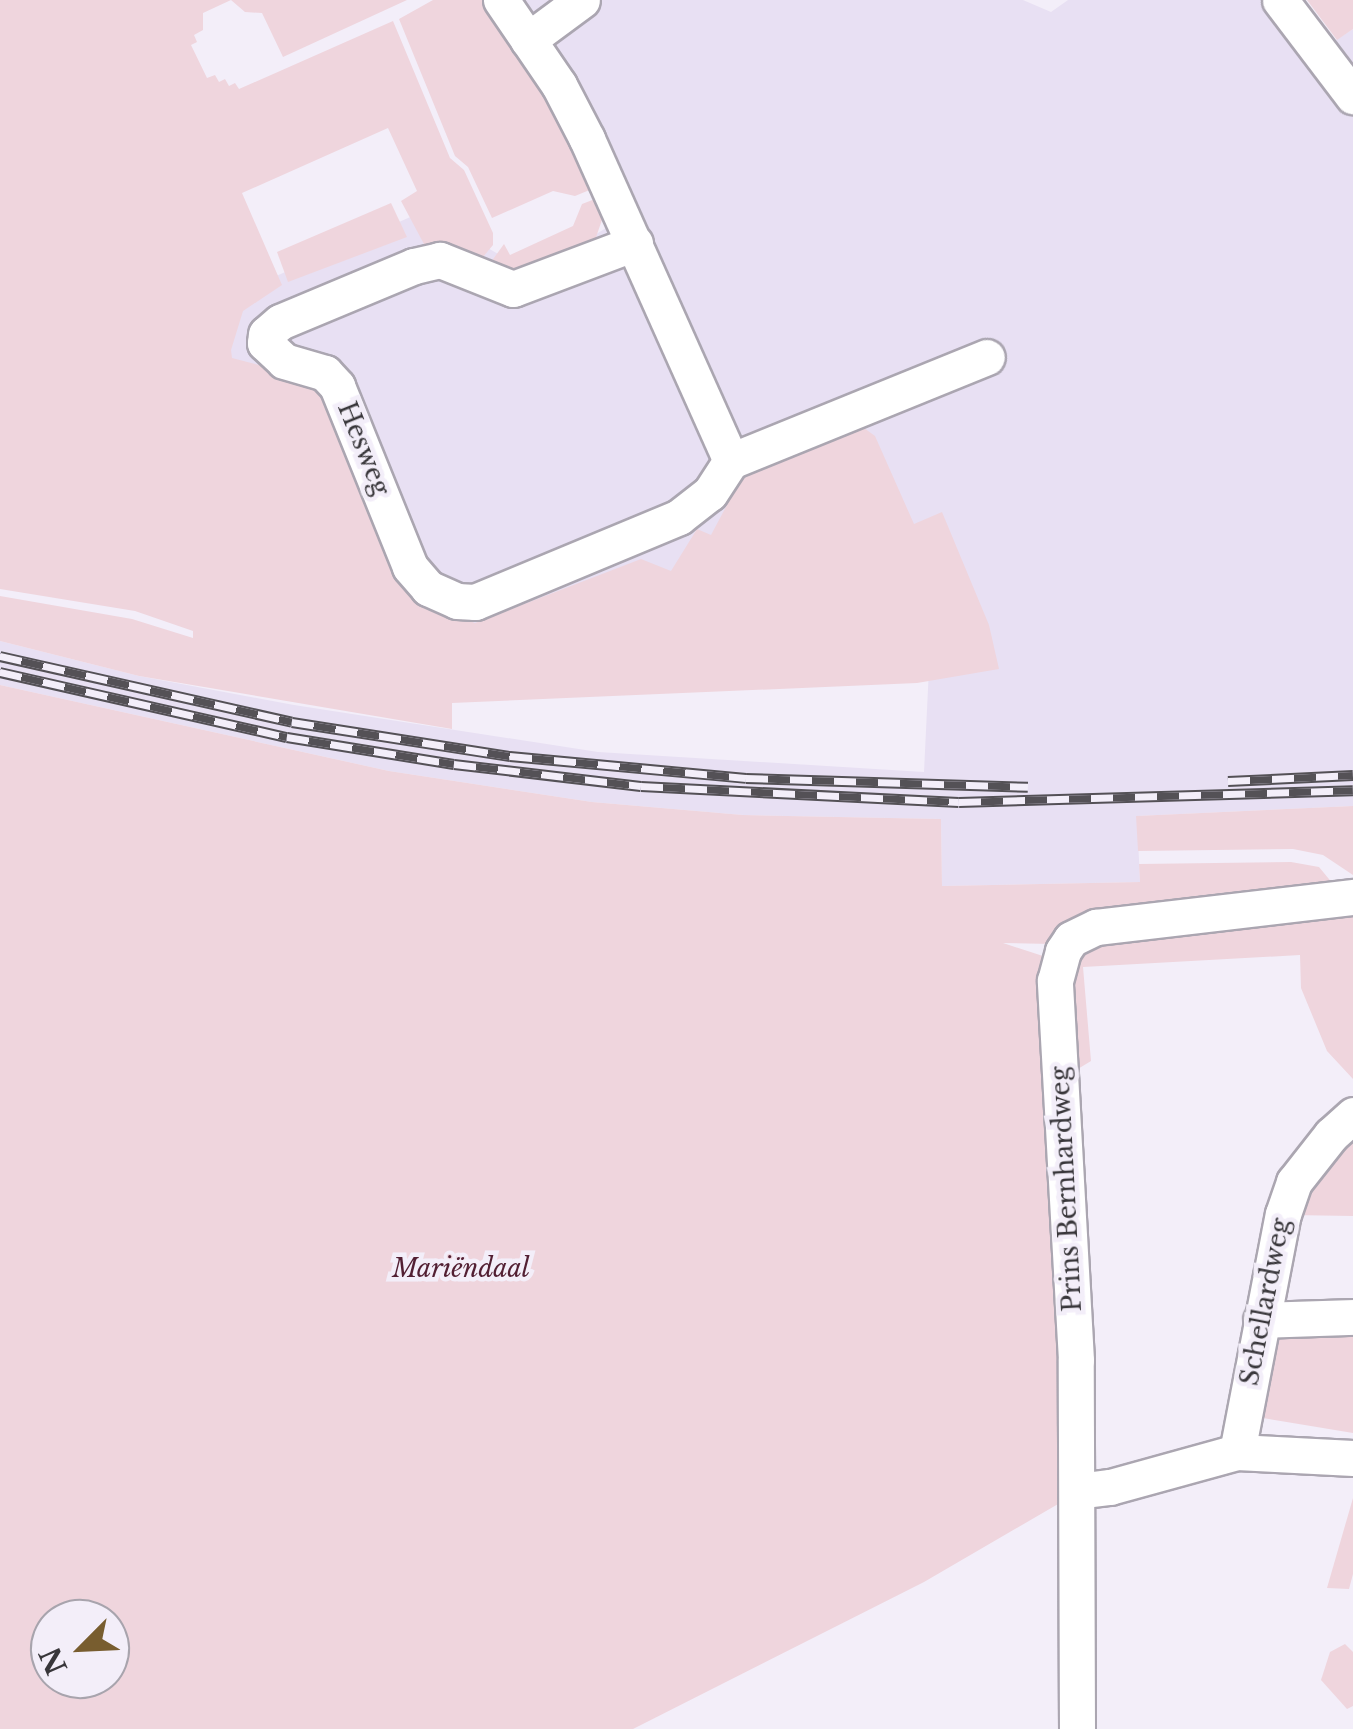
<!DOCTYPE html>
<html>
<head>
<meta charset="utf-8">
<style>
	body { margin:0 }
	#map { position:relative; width:1353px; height:1729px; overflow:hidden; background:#f3eef9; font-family:"Libre Baskerville",serif }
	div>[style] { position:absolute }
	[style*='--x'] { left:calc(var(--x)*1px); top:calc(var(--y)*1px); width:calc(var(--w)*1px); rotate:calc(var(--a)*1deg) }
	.built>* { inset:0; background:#e8e0f3 }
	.green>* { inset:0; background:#efd5dd }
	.roads { filter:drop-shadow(2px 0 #aba6b1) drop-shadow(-2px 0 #aba6b1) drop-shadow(0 2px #aba6b1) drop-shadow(0 -2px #aba6b1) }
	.minor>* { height:35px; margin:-17.5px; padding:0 17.5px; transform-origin:17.5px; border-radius:17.5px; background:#fff }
	.rail>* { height:11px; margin-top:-5.5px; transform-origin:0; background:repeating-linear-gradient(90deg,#f3eef9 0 22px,#545156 0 44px); box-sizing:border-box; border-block:2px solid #545156 }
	span { translate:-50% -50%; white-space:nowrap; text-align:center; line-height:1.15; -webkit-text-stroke:9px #f3eef9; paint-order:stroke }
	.street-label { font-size:25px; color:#38363a }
	.park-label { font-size:25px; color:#521f33; font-style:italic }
	.north { position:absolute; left:30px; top:1599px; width:100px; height:100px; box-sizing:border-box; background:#f3eef9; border:2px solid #a8a4ad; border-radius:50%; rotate:246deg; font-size:28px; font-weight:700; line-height:40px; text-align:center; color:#38363a }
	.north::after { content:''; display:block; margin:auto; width:35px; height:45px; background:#785d2f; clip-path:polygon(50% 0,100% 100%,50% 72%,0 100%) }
</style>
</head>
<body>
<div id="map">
	<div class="built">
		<i style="clip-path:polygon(516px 0,1023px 0,1051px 12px,1068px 0,1264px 0,1308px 58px,1353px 29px,1353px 806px,1137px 816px,1140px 882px,942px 886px,941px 819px,743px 815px,592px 802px,389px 771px,0 685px,0 641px,139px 676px,294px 705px,598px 752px,924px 772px,929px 668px,695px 586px,414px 640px,235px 379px,206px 307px,424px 211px,512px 262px,593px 236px,629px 214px)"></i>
	</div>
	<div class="green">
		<i style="clip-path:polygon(0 0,231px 0,203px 13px,203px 30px,194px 35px,197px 42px,191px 45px,207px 78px,215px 75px,219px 82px,225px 79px,229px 86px,235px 83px,239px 89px,393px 21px,450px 158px,464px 170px,493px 233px,493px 245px,478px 263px,425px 246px,401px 201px,417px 191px,388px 128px,242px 193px,282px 285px,243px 311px,231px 350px,232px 358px,293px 374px,322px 392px,405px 569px,461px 618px,475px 623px,641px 559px,671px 571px,697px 529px,711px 535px,727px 505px,719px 501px,738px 469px,847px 426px,864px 428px,875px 436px,914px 524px,942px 512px,989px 625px,999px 669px,917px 683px,452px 703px,452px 729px,139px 676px,0 641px,0 596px,132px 619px,193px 638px,193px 631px,135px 611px,0 589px)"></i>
		<i style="clip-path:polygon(231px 0,407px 0,283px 57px,262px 13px,245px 12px)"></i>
		<i style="clip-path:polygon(433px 0,490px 0,533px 63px,592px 189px,575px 196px,553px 191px,492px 218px,468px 167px,455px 156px,399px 19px)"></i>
		<i style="clip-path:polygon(1307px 0,1353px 0,1353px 29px,1337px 40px)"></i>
		<i style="clip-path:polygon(595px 199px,604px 214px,593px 246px,518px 278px,491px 262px,504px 244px,510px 255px,573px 226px,582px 204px)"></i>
		<i style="clip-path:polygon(391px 203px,407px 237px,288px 282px,277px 252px)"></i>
		<i style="clip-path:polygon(evenodd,0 685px,389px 771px,592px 802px,743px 815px,941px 819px,942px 886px,1140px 882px,1139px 864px,1291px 862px,1319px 867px,1338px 890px,1052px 944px,1003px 943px,1046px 957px,1065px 1500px,924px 1582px,633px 1729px,0 1729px,0 685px,50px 1619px,110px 1619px,110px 1679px,50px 1679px,50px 1619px)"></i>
		<i style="clip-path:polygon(1353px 806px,1353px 875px,1323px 855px,1293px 849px,1138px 851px,1136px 816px)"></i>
		<i style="clip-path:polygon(1353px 905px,1353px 1079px,1327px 1051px,1301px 988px,1300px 955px,1083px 967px,1091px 1061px,1068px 1075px,1069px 963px,1100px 936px)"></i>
		<i style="clip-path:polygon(1348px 1134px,1353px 1143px,1353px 1216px,1291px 1215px)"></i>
		<i style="clip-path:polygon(1353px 1326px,1353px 1433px,1257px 1417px,1273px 1331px)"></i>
		<i style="clip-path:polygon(1353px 1498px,1353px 1574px,1349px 1589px,1327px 1588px)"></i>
		<i style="clip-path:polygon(1345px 1644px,1353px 1652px,1353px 1706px,1347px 1709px,1321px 1680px,1330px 1652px)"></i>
	</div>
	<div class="roads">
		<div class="minor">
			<i style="--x:501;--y:0;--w:103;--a:55.7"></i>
			<i style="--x:559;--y:85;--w:61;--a:62.6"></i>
			<i style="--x:587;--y:139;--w:353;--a:65.9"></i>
			<i style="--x:1280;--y:0;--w:121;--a:52.8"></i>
			<i style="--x:528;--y:40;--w:67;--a:-36.5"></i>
			<i style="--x:635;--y:243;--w:130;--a:159.3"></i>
			<i style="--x:513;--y:289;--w:79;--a:-158.3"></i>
			<i style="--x:440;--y:260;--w:27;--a:167"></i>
			<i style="--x:414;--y:266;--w:145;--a:157.3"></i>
			<i style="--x:280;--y:322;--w:18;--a:139"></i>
			<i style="--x:266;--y:334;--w:9;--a:96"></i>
			<i style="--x:265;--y:343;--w:26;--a:43"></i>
			<i style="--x:284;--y:361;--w:43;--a:16.3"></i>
			<i style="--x:325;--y:373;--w:18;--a:47"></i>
			<i style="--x:337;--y:386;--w:195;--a:68"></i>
			<i style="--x:410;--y:567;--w:28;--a:49"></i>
			<i style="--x:428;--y:588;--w:32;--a:24"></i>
			<i style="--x:457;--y:601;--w:18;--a:3"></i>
			<i style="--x:475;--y:602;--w:221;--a:-22.6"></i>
			<i style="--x:679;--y:517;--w:39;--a:-38"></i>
			<i style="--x:710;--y:493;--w:38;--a:-57"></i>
			<i style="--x:731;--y:461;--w:276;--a:-22.1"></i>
			<i style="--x:1261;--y:1320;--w:92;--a:-1.9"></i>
			<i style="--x:1237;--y:1452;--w:242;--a:-79.1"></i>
			<i style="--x:1283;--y:1214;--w:34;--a:-71"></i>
			<i style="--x:1294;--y:1182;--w:60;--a:-51.8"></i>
			<i style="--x:1331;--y:1135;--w:30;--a:-42"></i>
			<i style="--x:1077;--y:1491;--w:33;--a:-7"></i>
			<i style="--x:1110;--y:1487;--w:132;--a:-15.4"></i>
			<i style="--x:1237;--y:1452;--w:116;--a:3"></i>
			<i style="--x:1077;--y:1729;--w:369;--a:-90.2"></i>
			<i style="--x:1076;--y:1360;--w:380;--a:-93.2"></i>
			<i style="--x:1055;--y:981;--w:31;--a:-75"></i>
			<i style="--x:1063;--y:951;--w:14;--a:-56"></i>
			<i style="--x:1071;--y:939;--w:28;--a:-26"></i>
			<i style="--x:1096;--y:927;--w:259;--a:-6.7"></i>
		</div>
	</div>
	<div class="rail">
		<i style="--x:0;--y:656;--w:299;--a:12.7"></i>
		<i style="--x:292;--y:722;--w:221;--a:8.9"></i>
		<i style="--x:510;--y:756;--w:237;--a:5.3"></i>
		<i style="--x:746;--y:778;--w:282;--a:1.8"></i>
		<i style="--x:0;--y:672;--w:294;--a:12.8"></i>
		<i style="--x:287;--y:737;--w:169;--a:9.2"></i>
		<i style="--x:454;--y:764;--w:188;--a:6.7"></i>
		<i style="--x:641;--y:786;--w:318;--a:2.9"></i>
		<i style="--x:959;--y:802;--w:394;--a:-1.7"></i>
		<i style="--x:1228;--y:781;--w:125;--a:-2.7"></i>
	</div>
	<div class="street-label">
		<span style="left:363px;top:449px;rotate:68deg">Hesweg</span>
		<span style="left:1067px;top:1189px;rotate:-93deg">Prins Bernhardweg</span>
		<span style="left:1266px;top:1302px;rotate:-79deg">Schellardweg</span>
	</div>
	<div class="park-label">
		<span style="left:461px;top:1269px">Mariëndaal</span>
	</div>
	<div class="north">N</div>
</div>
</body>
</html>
